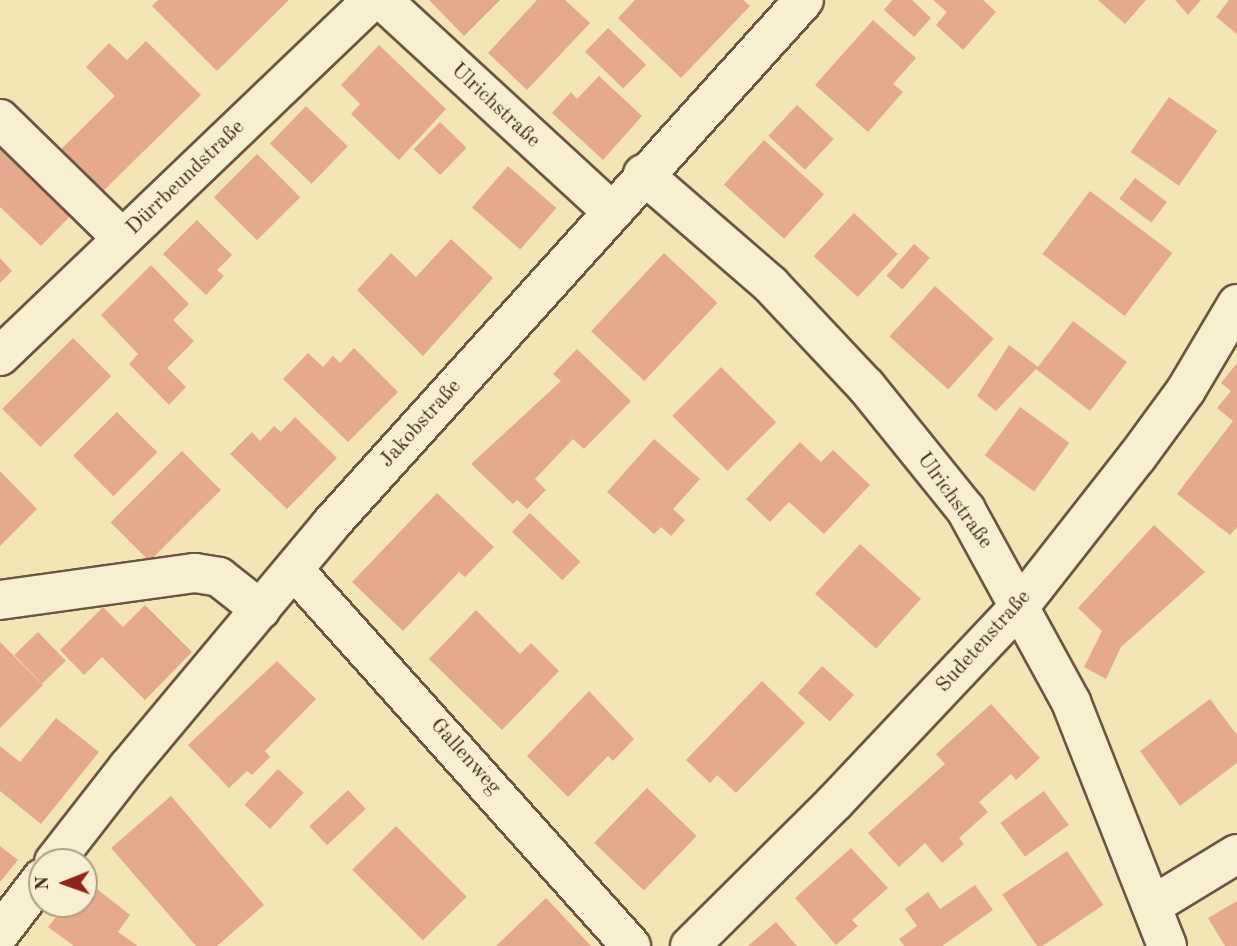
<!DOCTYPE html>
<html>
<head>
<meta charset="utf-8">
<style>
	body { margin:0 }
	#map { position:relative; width:1237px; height:946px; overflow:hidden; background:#f4e5b7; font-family:"Old Standard TT",serif }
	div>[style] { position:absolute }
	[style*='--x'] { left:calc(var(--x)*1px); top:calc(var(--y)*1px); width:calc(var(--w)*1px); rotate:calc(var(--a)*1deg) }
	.building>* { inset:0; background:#e5aa8d; transform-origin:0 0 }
	.roads { filter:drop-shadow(2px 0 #6c5642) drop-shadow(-2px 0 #6c5642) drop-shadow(0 2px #6c5642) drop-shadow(0 -2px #6c5642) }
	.minor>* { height:38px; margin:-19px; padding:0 19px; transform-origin:19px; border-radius:19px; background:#f8eed0 }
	span { translate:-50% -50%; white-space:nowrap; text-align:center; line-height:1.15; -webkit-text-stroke:5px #f8eed0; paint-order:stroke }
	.street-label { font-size:21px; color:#3f271b }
	.north { position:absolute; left:28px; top:848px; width:70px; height:70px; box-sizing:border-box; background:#f8eed0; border:2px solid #ae9e88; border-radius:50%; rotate:269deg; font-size:19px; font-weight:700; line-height:28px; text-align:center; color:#3f271b }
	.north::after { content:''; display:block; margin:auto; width:24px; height:32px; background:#8f2418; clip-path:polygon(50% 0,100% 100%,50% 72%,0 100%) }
</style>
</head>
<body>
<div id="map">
	<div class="building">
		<i style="clip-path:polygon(158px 0,289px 0,217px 71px,152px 6px)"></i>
		<i style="clip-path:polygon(429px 0,500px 0,464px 36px)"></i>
		<i style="clip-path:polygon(537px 0,565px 0,590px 23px,527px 90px,488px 53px)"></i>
		<i style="clip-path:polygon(635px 0,743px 0,750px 6px,681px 78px,618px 18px)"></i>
		<i style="clip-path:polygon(892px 0,912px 0,931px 18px,914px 37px,884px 10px)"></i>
		<i style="clip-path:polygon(933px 0,983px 0,996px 12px,963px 50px,936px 25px,947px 12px)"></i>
		<i style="clip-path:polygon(1098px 0,1146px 0,1125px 24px)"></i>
		<i style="clip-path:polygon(1175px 0,1201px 0,1188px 15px)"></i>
		<i style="clip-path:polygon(1229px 0,1237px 0,1237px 34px,1216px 17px)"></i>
		<i style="clip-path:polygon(873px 20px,916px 58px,893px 84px,903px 92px,868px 132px,815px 85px)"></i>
		<i style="left:608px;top:28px;width:53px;height:33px;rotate:44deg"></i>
		<i style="clip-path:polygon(146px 41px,201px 95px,96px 198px,55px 155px,115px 96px,86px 67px,109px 43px,127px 60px)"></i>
		<i style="clip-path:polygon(379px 45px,446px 109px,399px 160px,351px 114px,360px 104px,341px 85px)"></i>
		<i style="clip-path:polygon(599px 76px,642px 116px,603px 160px,552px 113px,571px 92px,577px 99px)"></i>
		<i style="left:1169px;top:97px;width:59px;height:67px;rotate:35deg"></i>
		<i style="left:797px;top:105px;width:50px;height:42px;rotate:43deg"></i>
		<i style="left:306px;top:106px;width:58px;height:52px;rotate:44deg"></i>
		<i style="left:440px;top:122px;width:37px;height:38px;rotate:44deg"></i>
		<i style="left:764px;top:140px;width:81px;height:60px;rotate:42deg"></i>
		<i style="clip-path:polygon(0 145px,77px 209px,41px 246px,0 207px)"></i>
		<i style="left:257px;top:154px;width:61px;height:61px;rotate:45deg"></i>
		<i style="left:508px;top:166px;width:64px;height:55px;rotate:41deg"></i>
		<i style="left:1135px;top:178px;width:40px;height:26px;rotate:37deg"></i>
		<i style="left:1090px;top:191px;width:103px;height:79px;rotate:37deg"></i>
		<i style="left:854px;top:213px;width:60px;height:59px;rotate:43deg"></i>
		<i style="clip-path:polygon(197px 220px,232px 255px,217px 270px,224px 276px,206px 295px,163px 254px)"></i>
		<i style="clip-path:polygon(451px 239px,493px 278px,423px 356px,357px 290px,391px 253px,416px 277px)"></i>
		<i style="left:914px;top:244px;width:21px;height:42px;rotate:41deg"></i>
		<i style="left:664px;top:253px;width:73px;height:107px;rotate:43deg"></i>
		<i style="clip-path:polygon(0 258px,12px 271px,0 283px)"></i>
		<i style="clip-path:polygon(151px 265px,189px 304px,173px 320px,194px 341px,167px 368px,186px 387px,169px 405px,129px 364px,138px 354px,101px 315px)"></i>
		<i style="left:935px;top:286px;width:79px;height:68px;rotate:42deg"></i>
		<i style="clip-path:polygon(1073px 321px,1127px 362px,1090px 411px,1036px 369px,996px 411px,977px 396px,1009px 345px,1038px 367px)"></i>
		<i style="left:73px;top:338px;width:54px;height:100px;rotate:45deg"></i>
		<i style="clip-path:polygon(354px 348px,398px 392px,348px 442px,283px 379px,308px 353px,323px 367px,333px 356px,340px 363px)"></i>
		<i style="clip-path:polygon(577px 349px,631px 401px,584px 449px,573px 439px,535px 479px,546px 490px,527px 509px,517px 500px,513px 504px,471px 464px,561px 381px,553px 374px)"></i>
		<i style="clip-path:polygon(1237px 363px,1237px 527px,1230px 535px,1177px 494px,1233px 421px,1217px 408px,1231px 391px,1221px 383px)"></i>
		<i style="left:721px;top:367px;width:78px;height:69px;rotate:45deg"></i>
		<i style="left:1020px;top:407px;width:61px;height:60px;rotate:36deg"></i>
		<i style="left:117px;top:412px;width:57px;height:62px;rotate:45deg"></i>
		<i style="clip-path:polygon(295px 417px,337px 458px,287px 509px,230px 454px,252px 432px,260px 441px,274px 426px,281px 432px)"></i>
		<i style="clip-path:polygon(654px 439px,700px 479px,673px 509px,685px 520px,671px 536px,661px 527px,654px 534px,607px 492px)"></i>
		<i style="clip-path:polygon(800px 442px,821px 462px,833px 450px,870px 485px,824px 534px,789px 502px,770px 522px,746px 499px)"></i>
		<i style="left:182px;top:451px;width:55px;height:101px;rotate:45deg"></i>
		<i style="clip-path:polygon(0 471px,37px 509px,0 546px)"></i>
		<i style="clip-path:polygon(437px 493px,494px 547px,465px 577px,459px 572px,403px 631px,352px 582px)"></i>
		<i style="left:530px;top:513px;width:70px;height:26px;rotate:44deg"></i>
		<i style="clip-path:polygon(1154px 525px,1205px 572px,1121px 647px,1106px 679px,1084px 667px,1102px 631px,1078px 608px)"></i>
		<i style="left:860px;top:544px;width:82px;height:67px;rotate:42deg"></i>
		<i style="clip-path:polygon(145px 605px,192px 652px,145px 700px,102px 657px,84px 675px,60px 650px,103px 607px,123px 627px)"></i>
		<i style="clip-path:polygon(476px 610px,520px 654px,531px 643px,559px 671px,502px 730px,429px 659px)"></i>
		<i style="left:38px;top:632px;width:40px;height:33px;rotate:46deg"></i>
		<i style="clip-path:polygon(0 642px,43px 685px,0 728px)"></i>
		<i style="clip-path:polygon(277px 661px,316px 699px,265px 751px,270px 757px,252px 775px,247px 771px,229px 788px,188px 745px)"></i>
		<i style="left:822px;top:666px;width:43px;height:36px;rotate:42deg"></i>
		<i style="clip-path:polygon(762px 681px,805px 723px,736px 793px,717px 775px,710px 783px,686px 760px)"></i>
		<i style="clip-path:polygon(589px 691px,634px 739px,613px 761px,608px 756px,568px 797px,527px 756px)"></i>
		<i style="clip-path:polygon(1210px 699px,1237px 735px,1237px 763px,1180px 806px,1140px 751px)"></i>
		<i style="clip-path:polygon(991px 704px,1040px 758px,1016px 780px,1011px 774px,979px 802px,988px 812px,959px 838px,964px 844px,942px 863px,925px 843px,899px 867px,868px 833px,945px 764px,936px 754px)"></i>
		<i style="clip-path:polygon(56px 718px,99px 752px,41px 824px,0 791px,0 746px,20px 762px)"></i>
		<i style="left:278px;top:769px;width:35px;height:49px;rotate:43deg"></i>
		<i style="left:647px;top:788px;width:69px;height:76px;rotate:44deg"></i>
		<i style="left:348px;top:790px;width:26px;height:53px;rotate:47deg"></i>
		<i style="left:1044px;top:791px;width:42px;height:54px;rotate:54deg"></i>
		<i style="clip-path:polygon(171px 796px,264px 905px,217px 946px,196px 946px,111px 848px)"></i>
		<i style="left:396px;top:826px;width:100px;height:62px;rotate:45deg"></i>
		<i style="clip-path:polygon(0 846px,18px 860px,0 882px)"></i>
		<i style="clip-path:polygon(851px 848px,888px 888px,852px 920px,858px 926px,836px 945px,795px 898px)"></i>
		<i style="left:1067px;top:851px;width:65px;height:78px;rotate:56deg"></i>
		<i style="clip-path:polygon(87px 881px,130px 915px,118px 932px,138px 946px,74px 946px,48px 927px,67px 904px,84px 904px)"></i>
		<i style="clip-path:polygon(975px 885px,993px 910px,942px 946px,904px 946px,899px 939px,917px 926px,905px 909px,928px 892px,940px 909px)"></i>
		<i style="clip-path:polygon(546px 898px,591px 946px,496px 946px)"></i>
		<i style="clip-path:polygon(1237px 901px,1237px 946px,1225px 946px,1208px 918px)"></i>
		<i style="clip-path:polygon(776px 922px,797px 946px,748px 946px)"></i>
	</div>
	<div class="roads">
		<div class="minor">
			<i style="--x:382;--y:0;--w:310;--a:42.6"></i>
			<i style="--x:0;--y:119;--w:170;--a:44.3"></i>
			<i style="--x:643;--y:174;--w:169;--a:40.9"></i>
			<i style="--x:771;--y:285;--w:139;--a:46.8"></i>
			<i style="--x:866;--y:386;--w:159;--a:51.1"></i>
			<i style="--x:966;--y:510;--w:219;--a:61.3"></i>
			<i style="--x:1071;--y:702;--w:262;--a:68.5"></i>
			<i style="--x:0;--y:356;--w:515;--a:-43.74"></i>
			<i style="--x:294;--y:570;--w:505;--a:48.13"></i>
			<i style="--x:0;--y:600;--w:197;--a:-7.9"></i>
			<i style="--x:195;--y:573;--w:24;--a:9"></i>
			<i style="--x:219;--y:577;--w:53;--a:38.2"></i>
			<i style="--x:54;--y:862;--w:120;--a:-52.1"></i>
			<i style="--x:128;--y:767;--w:315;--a:-50.1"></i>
			<i style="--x:330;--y:525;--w:707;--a:-47.92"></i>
			<i style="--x:1153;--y:905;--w:98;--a:-31.3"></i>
			<i style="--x:0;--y:933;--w:69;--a:-52.6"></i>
			<i style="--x:690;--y:946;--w:204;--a:-44.8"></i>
			<i style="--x:835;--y:802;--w:270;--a:-46.7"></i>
			<i style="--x:1020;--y:606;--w:189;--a:-51.9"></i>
			<i style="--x:1137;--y:457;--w:83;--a:-53.8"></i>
			<i style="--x:1186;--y:390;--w:100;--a:-59.3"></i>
		</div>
	</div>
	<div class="street-label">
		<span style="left:495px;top:106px;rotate:43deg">Ulrichstraße</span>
		<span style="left:186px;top:178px;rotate:-44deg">Dürrbeundstraße</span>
		<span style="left:421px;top:424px;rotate:-48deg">Jakobstraße</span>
		<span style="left:954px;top:501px;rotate:54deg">Ulrichstraße</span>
		<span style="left:984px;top:642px;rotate:-48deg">Sudetenstraße</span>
		<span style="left:465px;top:757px;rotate:48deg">Gallenweg</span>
	</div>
	<div class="north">N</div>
</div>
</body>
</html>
